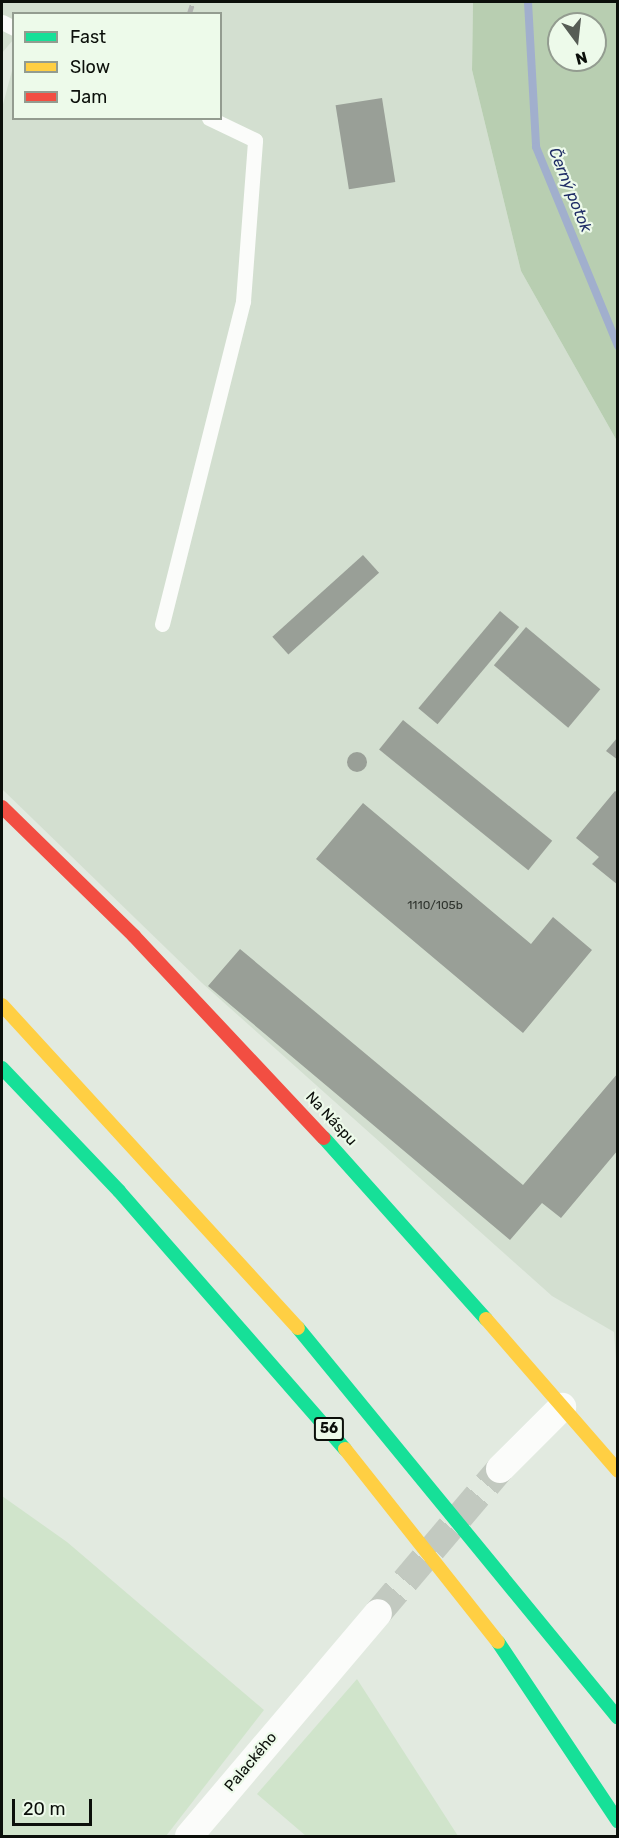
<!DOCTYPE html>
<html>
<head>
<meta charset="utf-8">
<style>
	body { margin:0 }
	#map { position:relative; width:619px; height:1838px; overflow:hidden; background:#e2eae0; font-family:Rubik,sans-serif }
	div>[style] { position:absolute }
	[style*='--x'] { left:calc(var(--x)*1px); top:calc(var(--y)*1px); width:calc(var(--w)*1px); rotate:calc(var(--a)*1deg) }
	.built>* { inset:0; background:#d3dfd0 }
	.green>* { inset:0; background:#d0e4cb }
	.forest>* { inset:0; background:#b8ceb1 }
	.stream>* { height:8px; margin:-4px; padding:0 4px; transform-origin:4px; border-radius:4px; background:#a1afcd }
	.building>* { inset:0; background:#999f97; transform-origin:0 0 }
	.round { border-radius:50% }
	.street-tunnel>* { height:28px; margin-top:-14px; transform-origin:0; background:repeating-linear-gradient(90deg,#c2c9c0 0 28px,transparent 0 42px) }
	.lane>* { height:15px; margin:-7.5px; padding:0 7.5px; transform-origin:7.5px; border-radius:7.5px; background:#fbfcfa }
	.street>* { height:28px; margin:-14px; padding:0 14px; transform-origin:14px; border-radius:14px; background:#fbfcfa }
	.fast>* { height:14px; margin:-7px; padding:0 7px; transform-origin:7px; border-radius:7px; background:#16e098 }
	.slow>* { height:14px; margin:-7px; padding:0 7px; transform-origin:7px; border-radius:7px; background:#ffcf43 }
	.jam>* { height:14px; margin:-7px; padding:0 7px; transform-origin:7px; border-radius:7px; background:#f24e42 }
	.rail>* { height:4.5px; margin-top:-2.25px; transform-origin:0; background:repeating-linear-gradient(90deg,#b2b4b2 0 9px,transparent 0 13.5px) }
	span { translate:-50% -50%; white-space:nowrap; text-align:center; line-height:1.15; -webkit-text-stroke:4.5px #edfaea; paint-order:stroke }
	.number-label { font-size:12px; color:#2e332d }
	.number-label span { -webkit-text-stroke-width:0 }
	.shield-label span { padding:2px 4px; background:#edfaea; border:2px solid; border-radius:4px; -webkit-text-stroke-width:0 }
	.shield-label { font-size:14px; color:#0b0f0a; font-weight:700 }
	.street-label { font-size:15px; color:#0b0f0a }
	.water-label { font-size:16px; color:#1f2d66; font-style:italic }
	.frame { position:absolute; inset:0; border:3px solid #0b0f0a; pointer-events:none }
	.legend { position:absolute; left:12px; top:12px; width:210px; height:108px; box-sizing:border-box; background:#edfaea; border:2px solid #939c90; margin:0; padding:8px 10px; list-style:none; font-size:18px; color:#0b0f0a }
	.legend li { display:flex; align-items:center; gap:12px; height:30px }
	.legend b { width:30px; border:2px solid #939c90 }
	.north { position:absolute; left:547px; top:12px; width:60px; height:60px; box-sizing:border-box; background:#edfaea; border:2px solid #939c90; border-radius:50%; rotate:165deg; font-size:16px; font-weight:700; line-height:24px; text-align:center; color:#0b0f0a }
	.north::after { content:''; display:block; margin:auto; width:21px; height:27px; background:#565c55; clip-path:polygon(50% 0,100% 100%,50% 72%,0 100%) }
	.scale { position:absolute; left:12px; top:1799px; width:80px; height:27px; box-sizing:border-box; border:3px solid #0b0f0a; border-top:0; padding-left:8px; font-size:18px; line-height:21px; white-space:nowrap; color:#0b0f0a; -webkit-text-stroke:4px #edfaea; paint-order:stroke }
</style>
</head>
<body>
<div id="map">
	<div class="built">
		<i style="clip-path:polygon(2px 2px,473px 2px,472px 70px,521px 271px,617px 441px,617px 1372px,614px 1332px,552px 1296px,202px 983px,2px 789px,2px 108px,13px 67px,14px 118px,220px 118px,220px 14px,14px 14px,13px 40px,2px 53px)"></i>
	</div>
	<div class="green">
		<i style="clip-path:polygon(2px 1496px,67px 1542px,264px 1710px,166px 1836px,2px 1836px)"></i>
		<i style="clip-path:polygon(357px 1679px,458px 1836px,306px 1836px,257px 1794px)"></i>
	</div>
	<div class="forest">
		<i style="clip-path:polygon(evenodd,473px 2px,617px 2px,617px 441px,521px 271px,472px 70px,473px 2px,559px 24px,595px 24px,595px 60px,559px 60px,559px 24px)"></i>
	</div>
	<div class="stream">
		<i style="--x:528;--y:2;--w:145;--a:86.8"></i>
		<i style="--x:536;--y:147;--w:215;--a:67.6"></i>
	</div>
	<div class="building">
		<i style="left:382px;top:98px;width:85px;height:47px;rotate:81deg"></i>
		<i style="left:363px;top:555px;width:24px;height:122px;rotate:48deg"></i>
		<i style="left:500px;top:611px;width:25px;height:127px;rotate:40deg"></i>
		<i style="left:526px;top:627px;width:97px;height:50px;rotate:40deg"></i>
		<i style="left:403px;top:720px;width:192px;height:38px;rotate:39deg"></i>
		<i style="clip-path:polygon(618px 737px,618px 760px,606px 751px)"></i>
		<i class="round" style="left:347px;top:752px;width:20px;height:20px"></i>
		<i style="clip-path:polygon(615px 791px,618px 793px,618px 885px,592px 864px,599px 857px,576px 838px)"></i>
		<i style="clip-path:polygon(363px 803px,531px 944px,553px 917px,592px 950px,523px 1033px,316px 859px)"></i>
		<i style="clip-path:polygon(240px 949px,523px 1185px,618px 1073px,618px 1150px,561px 1218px,542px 1203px,510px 1240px,208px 986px)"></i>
	</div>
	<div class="street-tunnel">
		<i style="--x:378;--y:1613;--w:189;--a:-49.7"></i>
	</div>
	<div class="lane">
		<i style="--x:2;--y:22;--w:13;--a:27"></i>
		<i style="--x:162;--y:624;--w:333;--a:-75.9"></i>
		<i style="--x:243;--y:301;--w:161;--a:-85.7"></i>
		<i style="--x:255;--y:140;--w:51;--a:-154.4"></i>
	</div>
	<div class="street">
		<i style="--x:500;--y:1469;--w:88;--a:-45"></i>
		<i style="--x:189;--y:1836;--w:292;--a:-49.7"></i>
	</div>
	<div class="fast">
		<i style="--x:2;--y:1068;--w:170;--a:46.4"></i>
		<i style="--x:119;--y:1191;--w:343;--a:48.8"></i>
		<i style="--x:324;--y:1138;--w:243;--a:48.2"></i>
		<i style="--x:298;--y:1328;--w:504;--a:50.63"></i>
		<i style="--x:498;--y:1642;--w:216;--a:56.2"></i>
	</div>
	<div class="slow">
		<i style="--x:2;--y:1005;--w:438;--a:47.5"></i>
		<i style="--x:486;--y:1319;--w:201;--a:49"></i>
		<i style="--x:345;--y:1449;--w:246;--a:51.6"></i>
	</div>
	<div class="jam">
		<i style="--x:2;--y:807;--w:185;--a:44.3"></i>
		<i style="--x:134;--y:936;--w:277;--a:46.8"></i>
	</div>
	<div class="rail">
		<i style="--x:189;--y:14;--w:13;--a:-72"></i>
	</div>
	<div class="number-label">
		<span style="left:435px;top:906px">1110/105b</span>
	</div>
	<div class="shield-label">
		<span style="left:329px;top:1429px">56</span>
	</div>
	<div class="street-label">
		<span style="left:331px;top:1119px;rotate:47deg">Na Náspu</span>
		<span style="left:251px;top:1762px;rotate:-50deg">Palackého</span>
	</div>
	<div class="water-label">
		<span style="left:570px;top:190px;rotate:68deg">Černý potok</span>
	</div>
	<div class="frame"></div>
	<ul class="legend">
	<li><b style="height:8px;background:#16e098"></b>Fast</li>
	<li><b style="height:8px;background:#ffcf43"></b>Slow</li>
	<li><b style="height:8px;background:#f24e42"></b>Jam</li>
	</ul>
	<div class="north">N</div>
	<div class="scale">20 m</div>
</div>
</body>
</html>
